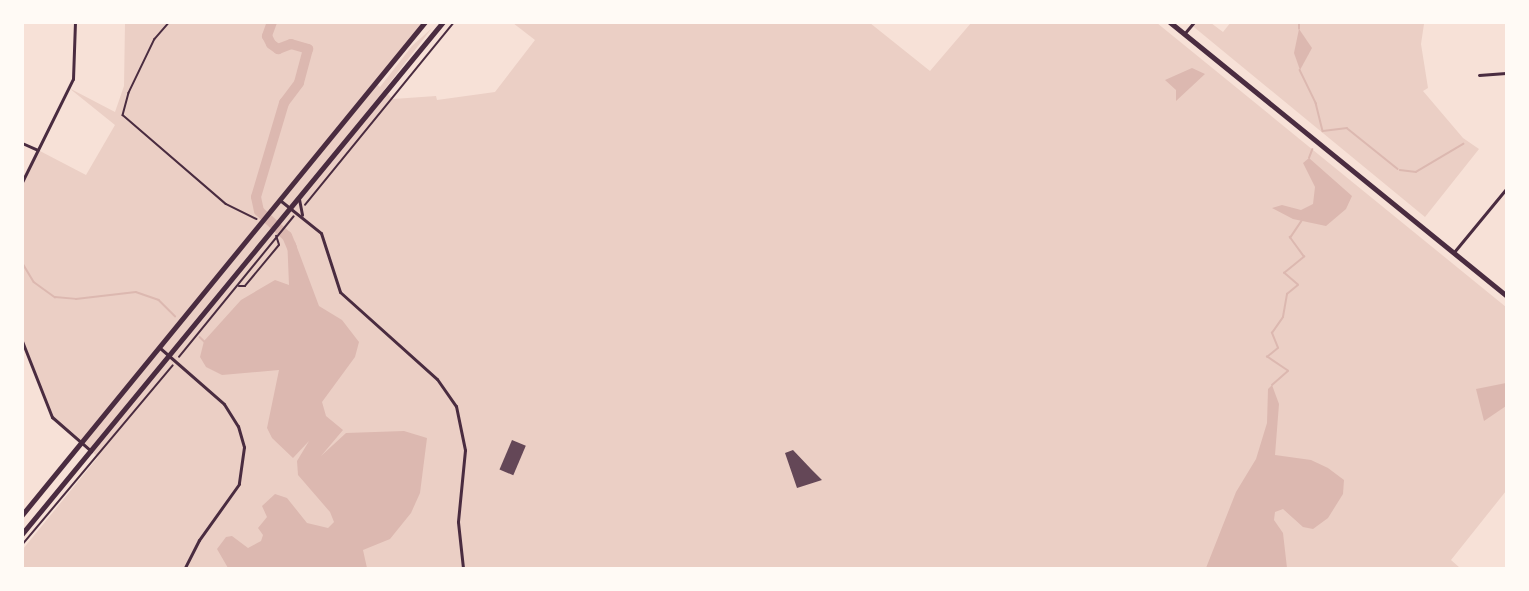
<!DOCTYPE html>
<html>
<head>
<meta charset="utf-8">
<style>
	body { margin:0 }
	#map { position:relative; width:1529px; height:591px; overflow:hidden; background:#f7e1d7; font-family:Raleway,sans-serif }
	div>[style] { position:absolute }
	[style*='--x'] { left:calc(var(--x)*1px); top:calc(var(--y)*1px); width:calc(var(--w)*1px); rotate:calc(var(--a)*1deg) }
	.green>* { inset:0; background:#ebcfc5 }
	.water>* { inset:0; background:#dcb8b0 }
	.stream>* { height:1.5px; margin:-0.75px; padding:0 0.75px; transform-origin:0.75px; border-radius:0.75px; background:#dcb8b0 }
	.river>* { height:10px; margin:-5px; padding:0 5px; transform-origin:5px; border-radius:5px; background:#dcb8b0 }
	.building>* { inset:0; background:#644757; transform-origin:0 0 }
	.path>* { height:1.5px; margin:-0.75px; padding:0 0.75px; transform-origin:0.75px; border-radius:0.75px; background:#4a2c40 }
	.minor>* { height:3px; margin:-1.5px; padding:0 1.5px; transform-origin:1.5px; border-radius:1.5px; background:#4a2c40 }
	.secondary>* { height:4.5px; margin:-2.25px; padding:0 2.25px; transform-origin:2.25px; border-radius:2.25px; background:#4a2c40 }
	span { translate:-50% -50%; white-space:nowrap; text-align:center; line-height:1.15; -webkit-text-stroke:4.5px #fffaf5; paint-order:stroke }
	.frame { position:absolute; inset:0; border:24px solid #fffaf5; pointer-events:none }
</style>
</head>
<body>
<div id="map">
	<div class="green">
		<i style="clip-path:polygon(1231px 22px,1424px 24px,1421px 44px,1428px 88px,1423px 91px,1463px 138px,1479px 149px,1425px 217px,1189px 23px,1211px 23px,1223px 32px)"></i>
		<i style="clip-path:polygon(125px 23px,425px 23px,377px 84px,380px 87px,412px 46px,432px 28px,384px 90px,393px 99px,436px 96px,437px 100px,495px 92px,535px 40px,513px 23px,870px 23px,930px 71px,971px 23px,1157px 23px,1506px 307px,1506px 491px,1451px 560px,1460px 568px,23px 568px,23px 549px,98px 457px,52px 417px,23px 341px,23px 182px,38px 150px,86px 175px,115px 125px,69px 88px,115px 112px,124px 86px)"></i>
	</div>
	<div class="water">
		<i style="clip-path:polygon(1299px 29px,1312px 48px,1300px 70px,1294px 53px)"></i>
		<i style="clip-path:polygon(1192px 68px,1205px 74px,1176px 101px,1176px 90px,1165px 80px)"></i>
		<i style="clip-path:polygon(1309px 158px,1352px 196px,1346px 209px,1326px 226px,1293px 219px,1272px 208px,1282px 205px,1301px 210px,1313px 204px,1315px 187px,1303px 163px)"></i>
		<i style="clip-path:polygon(287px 236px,295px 242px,319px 306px,342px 320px,359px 342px,355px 357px,322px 402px,326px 416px,343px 430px,321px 456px,346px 433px,404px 431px,427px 438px,420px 493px,411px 513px,390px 539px,363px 550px,367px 568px,228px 568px,217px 549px,226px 537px,232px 536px,248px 548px,261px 541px,263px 535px,258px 528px,267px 517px,262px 506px,275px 494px,287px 498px,307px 523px,328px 528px,334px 522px,330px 512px,298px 475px,297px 461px,309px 441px,293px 458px,272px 438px,267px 428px,279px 370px,222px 375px,206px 367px,200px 357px,204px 341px,241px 300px,275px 280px,289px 285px)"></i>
		<i style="clip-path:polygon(1506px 383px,1506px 406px,1484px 421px,1476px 389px)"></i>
		<i style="clip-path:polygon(1272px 385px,1279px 404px,1275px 455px,1311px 460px,1328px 468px,1344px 480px,1343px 494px,1328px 518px,1313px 529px,1303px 527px,1283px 509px,1275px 512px,1274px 520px,1283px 533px,1287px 568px,1206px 568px,1236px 492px,1256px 459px,1267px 423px,1268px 389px)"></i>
	</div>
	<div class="stream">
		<i style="--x:1299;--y:29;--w:7;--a:-90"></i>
		<i style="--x:1300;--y:70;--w:37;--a:64"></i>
		<i style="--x:1316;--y:103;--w:29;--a:76"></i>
		<i style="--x:1323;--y:131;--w:24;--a:-7"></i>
		<i style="--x:1347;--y:128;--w:65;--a:38.8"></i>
		<i style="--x:1309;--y:158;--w:9;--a:-69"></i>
		<i style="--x:1400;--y:170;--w:16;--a:7"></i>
		<i style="--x:1416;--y:172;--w:55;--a:-30.8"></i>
		<i style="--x:22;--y:262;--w:23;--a:59"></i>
		<i style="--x:34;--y:282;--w:26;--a:36"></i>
		<i style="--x:55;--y:297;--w:21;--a:5"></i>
		<i style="--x:76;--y:299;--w:60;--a:-6.7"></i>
		<i style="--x:136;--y:292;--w:24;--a:19"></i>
		<i style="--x:159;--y:300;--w:23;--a:45"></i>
		<i style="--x:200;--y:337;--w:6;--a:45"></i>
		<i style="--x:1272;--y:385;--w:21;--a:-41"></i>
		<i style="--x:1288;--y:371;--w:25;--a:-146"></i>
		<i style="--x:1267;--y:357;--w:14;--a:-39"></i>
		<i style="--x:1278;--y:348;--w:16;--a:-112"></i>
		<i style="--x:1272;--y:333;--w:19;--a:-55"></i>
		<i style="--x:1283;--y:317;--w:23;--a:-80"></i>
		<i style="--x:1287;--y:294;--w:14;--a:-39"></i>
		<i style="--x:1298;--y:285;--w:18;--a:-139"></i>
		<i style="--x:1284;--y:273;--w:26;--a:-39"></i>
		<i style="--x:1304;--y:257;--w:24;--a:-126"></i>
		<i style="--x:1290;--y:238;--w:23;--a:-56"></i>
	</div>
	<div class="river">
		<i style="--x:272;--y:22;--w:15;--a:110"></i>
		<i style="--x:267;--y:36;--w:9;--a:63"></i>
		<i style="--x:271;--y:44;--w:9;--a:36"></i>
		<i style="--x:278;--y:49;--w:14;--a:-21"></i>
		<i style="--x:291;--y:44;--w:18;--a:16"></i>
		<i style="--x:308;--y:49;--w:35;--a:105"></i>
		<i style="--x:299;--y:83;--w:25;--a:127"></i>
		<i style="--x:284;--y:103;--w:98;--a:106.6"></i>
		<i style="--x:256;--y:197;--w:14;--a:78"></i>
		<i style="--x:259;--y:211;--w:38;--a:42"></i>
		<i style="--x:287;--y:236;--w:13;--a:67"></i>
	</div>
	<div class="building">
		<i style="left:512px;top:440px;width:15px;height:32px;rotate:23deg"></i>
		<i style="clip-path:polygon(793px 450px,811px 469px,822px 480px,797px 488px,785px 453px)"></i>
	</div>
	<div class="path">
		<i style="--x:170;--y:22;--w:23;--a:131"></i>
		<i style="--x:155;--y:39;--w:60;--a:115.7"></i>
		<i style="--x:129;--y:93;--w:23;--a:105"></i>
		<i style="--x:123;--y:115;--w:136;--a:40.8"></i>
		<i style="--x:226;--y:204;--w:34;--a:26"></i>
		<i style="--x:305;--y:205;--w:236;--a:-50.8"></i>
		<i style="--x:239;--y:286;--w:6;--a:0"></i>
		<i style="--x:245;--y:286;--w:53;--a:-50.3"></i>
		<i style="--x:279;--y:245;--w:9;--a:-108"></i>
		<i style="--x:179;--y:357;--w:181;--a:-50.8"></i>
		<i style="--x:22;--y:545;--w:234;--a:-50"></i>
	</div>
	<div class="minor">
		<i style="--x:1184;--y:34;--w:16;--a:-50"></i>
		<i style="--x:1479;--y:75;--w:27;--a:-4"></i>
		<i style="--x:22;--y:143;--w:17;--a:24"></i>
		<i style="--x:22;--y:182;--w:115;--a:-63.7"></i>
		<i style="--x:73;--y:79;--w:57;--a:-88"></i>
		<i style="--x:299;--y:199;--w:16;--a:79"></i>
		<i style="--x:281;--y:201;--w:51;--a:38.7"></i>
		<i style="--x:321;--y:233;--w:62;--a:72.1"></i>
		<i style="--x:340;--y:292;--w:130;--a:41.9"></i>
		<i style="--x:437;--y:379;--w:33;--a:55"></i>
		<i style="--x:456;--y:406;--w:45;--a:78.4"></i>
		<i style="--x:465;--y:450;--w:72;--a:95.6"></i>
		<i style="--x:458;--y:522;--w:46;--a:83.8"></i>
		<i style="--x:1454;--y:252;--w:82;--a:-50.5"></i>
		<i style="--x:22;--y:341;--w:82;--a:68.5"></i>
		<i style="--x:52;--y:417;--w:52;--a:41.1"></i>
		<i style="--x:160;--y:348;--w:85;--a:41.2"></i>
		<i style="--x:224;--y:404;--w:26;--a:58"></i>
		<i style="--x:238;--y:426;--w:22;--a:74"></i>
		<i style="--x:244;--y:447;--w:37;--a:98"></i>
		<i style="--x:239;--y:484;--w:69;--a:125.5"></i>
		<i style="--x:199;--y:540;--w:31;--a:117"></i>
	</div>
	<div class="secondary">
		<i style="--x:1170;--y:22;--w:433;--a:39.1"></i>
		<i style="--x:22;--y:515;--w:637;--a:-50.74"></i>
		<i style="--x:22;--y:534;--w:663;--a:-50.57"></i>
	</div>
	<div class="frame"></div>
</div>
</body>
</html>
